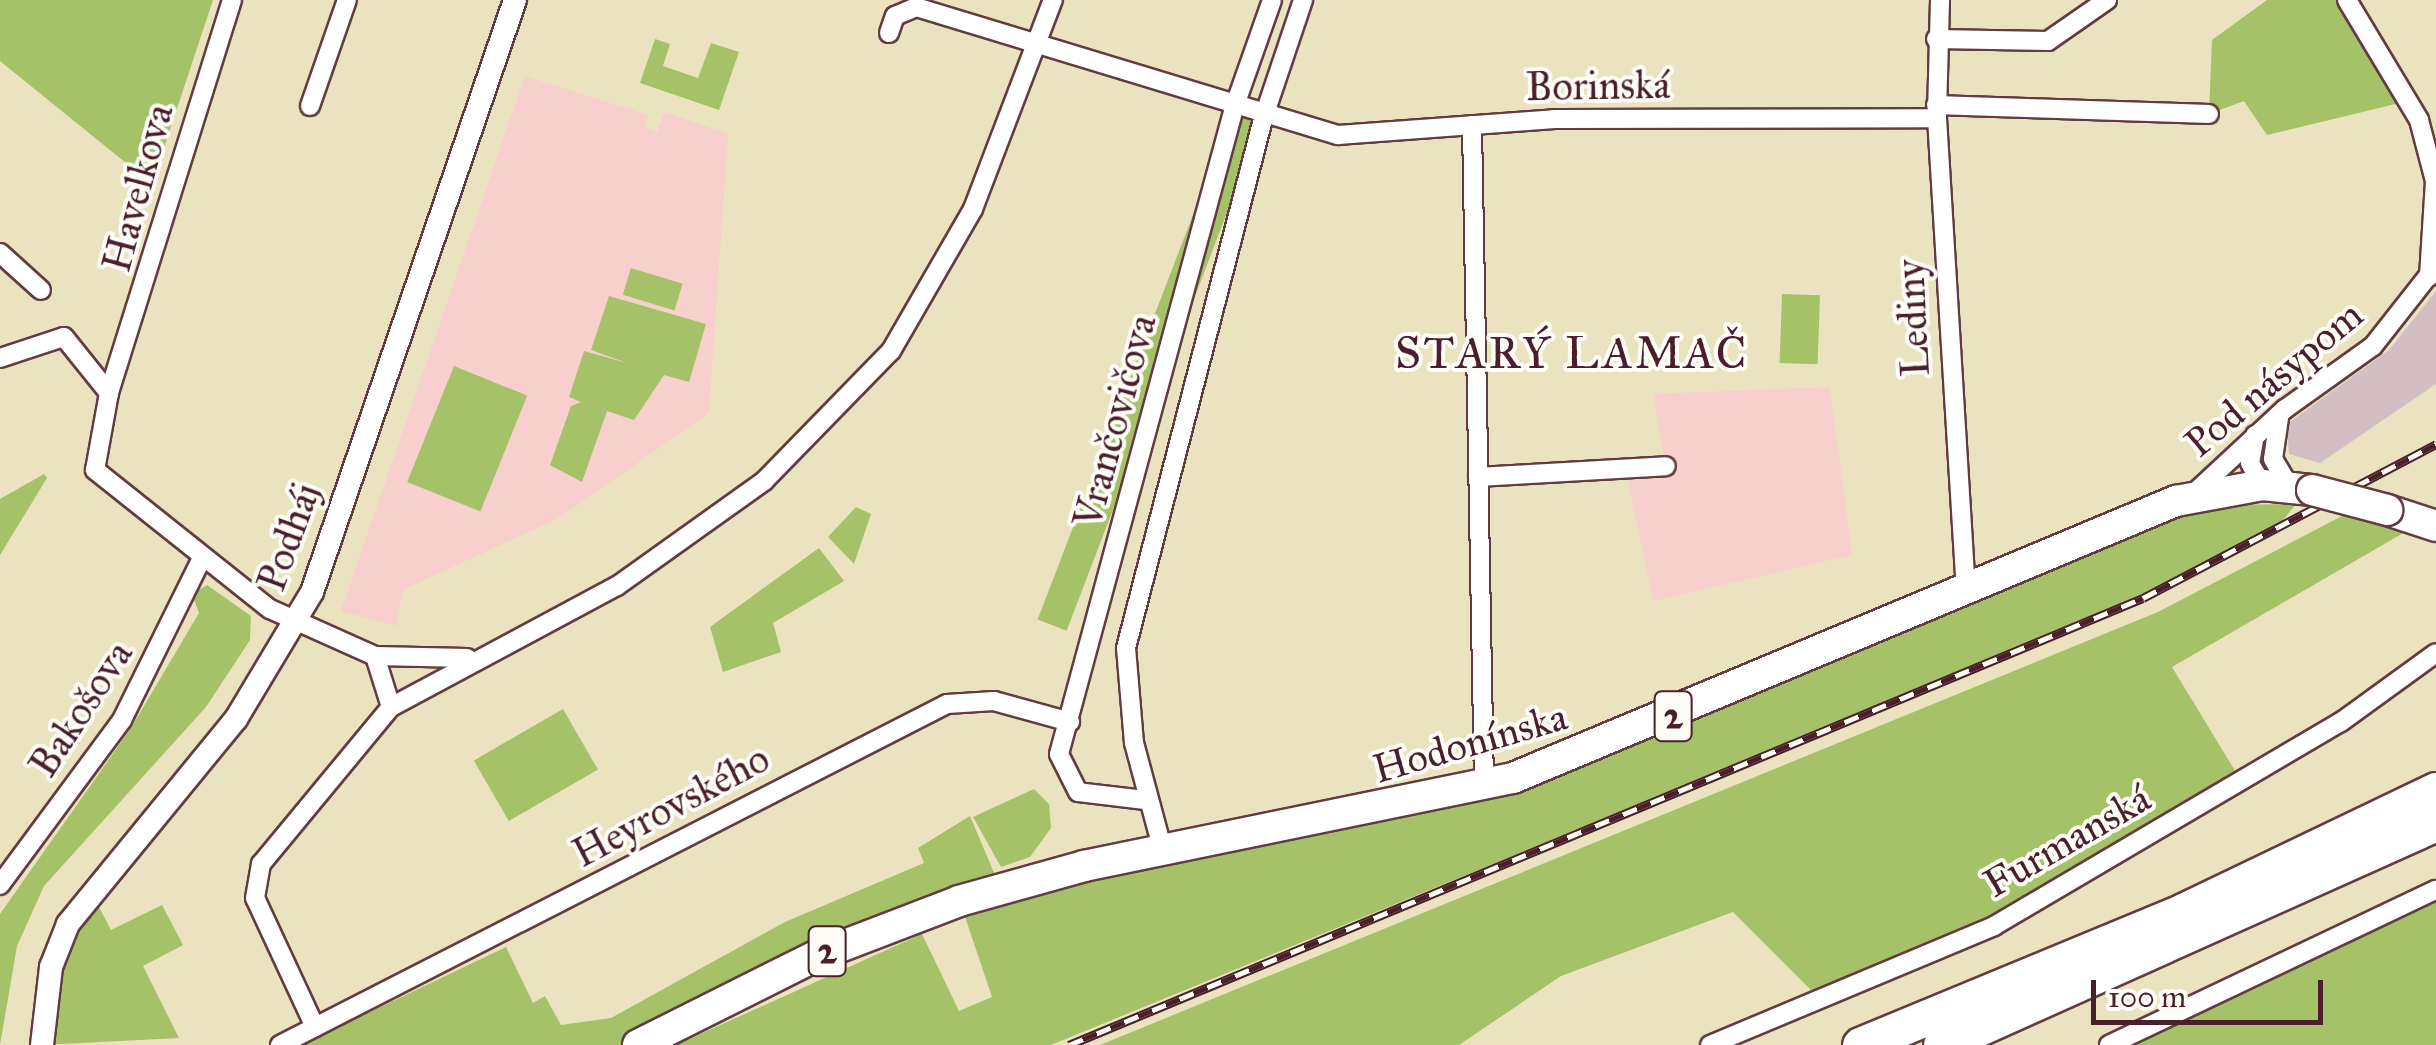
<!DOCTYPE html>
<html>
<head>
<meta charset="utf-8">
<style>
	body { margin:0 }
	#map { position:relative; width:2436px; height:1045px; overflow:hidden; background:#ebe2c0; font-family:"IM FELL Great Primer",serif }
	div>[style] { position:absolute }
	[style*='--x'] { left:calc(var(--x)*1px); top:calc(var(--y)*1px); width:calc(var(--w)*1px); rotate:calc(var(--a)*1deg) }
	.built>* { inset:0; background:#f7d0cd }
	.industrial>* { inset:0; background:#d2bec3 }
	.green>* { inset:0; background:#a5c269; transform-origin:0 0 }
	.roads { filter:drop-shadow(2px 0 #623c41) drop-shadow(-2px 0 #623c41) drop-shadow(0 2px #623c41) drop-shadow(0 -2px #623c41) }
	.minor>* { height:18px; margin:-9px; padding:0 9px; transform-origin:9px; border-radius:9px; background:#fff }
	.tertiary>* { height:22px; margin:-11px; padding:0 11px; transform-origin:11px; border-radius:11px; background:#fff }
	.primary>* { height:30px; margin:-15px; padding:0 15px; transform-origin:15px; border-radius:15px; background:#fff }
	.motorway>* { height:35px; margin:-17.5px; padding:0 17.5px; transform-origin:17.5px; border-radius:17.5px; background:#fff }
	.rail>* { height:9px; margin-top:-4.5px; transform-origin:0; background:repeating-linear-gradient(90deg,#fdfcf7 0 15px,#4a1f2b 0 30px); box-sizing:border-box; border-block:2px solid #4a1f2b }
	.bridges { filter:drop-shadow(2px 0 #623c41) drop-shadow(-2px 0 #623c41) drop-shadow(0 2px #623c41) drop-shadow(0 -2px #623c41) }
	.primary-bridge>* { height:30px; margin:-15px; padding:0 15px; transform-origin:15px; border-radius:15px; background:#fff }
	span { translate:-50% -50%; white-space:nowrap; text-align:center; line-height:1.15; -webkit-text-stroke:8px #fdfcf7; paint-order:stroke }
	.shield-label span { padding:2px 8px; background:#fdfcf7; border:2px solid; border-radius:8px; -webkit-text-stroke-width:0 }
	.shield-label { font-size:38px; color:#4a1f2b; font-weight:700 }
	.street-label { font-size:40px; color:#4a1f2b }
	.quarter-label { font-size:45px; color:#4a1f2b; letter-spacing:2.5px }
	.scale { position:absolute; left:2091px; top:980px; width:232px; height:45px; box-sizing:border-box; border:5px solid #4a1f2b; border-top:0; padding-left:12px; font-size:30px; line-height:35px; white-space:nowrap; color:#4a1f2b; -webkit-text-stroke:8px #fdfcf7; paint-order:stroke }
</style>
</head>
<body>
<div id="map">
	<div class="built">
		<i style="clip-path:polygon(525px 76px,648px 115px,644px 127px,657px 132px,665px 112px,728px 134px,709px 413px,559px 518px,403px 590px,396px 626px,341px 611px)"></i>
		<i style="clip-path:polygon(1830px 387px,1852px 555px,1653px 601px,1628px 481px,1667px 474px,1653px 394px)"></i>
	</div>
	<div class="industrial">
		<i style="clip-path:polygon(2436px 291px,2436px 384px,2320px 463px,2289px 454px,2287px 424px,2389px 350px)"></i>
	</div>
	<div class="green">
		<i style="clip-path:polygon(0 0,213px 0,152px 184px,0 61px)"></i>
		<i style="clip-path:polygon(2267px 0,2347px 0,2408px 101px,2267px 135px,2244px 101px,2209px 114px,2212px 40px)"></i>
		<i style="clip-path:polygon(655px 39px,670px 44px,663px 66px,698px 78px,711px 43px,739px 52px,719px 110px,640px 83px)"></i>
		<i style="left:1234px;top:108px;width:31px;height:548px;rotate:21deg"></i>
		<i style="left:631px;top:268px;width:54px;height:28px;rotate:17deg"></i>
		<i style="left:1782px;top:294px;width:38px;height:69px;rotate:2deg"></i>
		<i style="clip-path:polygon(609px 296px,706px 324px,689px 382px,664px 375px,634px 420px,607px 411px,582px 482px,550px 465px,571px 406px,581px 402px,569px 397px,584px 351px,627px 363px,591px 350px)"></i>
		<i style="left:454px;top:366px;width:79px;height:125px;rotate:22deg"></i>
		<i style="clip-path:polygon(44px 474px,47px 478px,0 555px,0 499px)"></i>
		<i style="clip-path:polygon(2296px 504px,2272px 534px,2150px 595px,1051px 1045px,676px 1045px,922px 934px,959px 1011px,992px 997px,960px 902px,638px 1045px,301px 1045px,506px 947px,533px 1003px,545px 996px,561px 1025px,611px 1018px,785px 922px,924px 863px,918px 848px,970px 816px,1000px 887px,1417px 803px,2162px 506px)"></i>
		<i style="clip-path:polygon(856px 507px,871px 514px,854px 564px,828px 537px)"></i>
		<i style="clip-path:polygon(2344px 515px,2405px 532px,2172px 667px,2237px 774px,1991px 919px,1814px 993px,1733px 912px,1561px 976px,1459px 1045px,1100px 1045px,2158px 612px)"></i>
		<i style="clip-path:polygon(819px 548px,844px 581px,773px 623px,781px 652px,723px 672px,710px 627px)"></i>
		<i style="clip-path:polygon(207px 585px,251px 616px,250px 640px,206px 707px,44px 886px,17px 946px,0 1045px,0 914px,131px 728px,199px 613px,192px 594px)"></i>
		<i style="left:563px;top:709px;width:70px;height:103px;rotate:60deg"></i>
		<i style="clip-path:polygon(1034px 789px,1049px 804px,1051px 828px,1030px 857px,1001px 867px,973px 817px)"></i>
		<i style="clip-path:polygon(90px 890px,111px 930px,162px 905px,183px 945px,143px 966px,179px 1038px,42px 1045px,45px 1001px)"></i>
		<i style="clip-path:polygon(2436px 890px,2436px 1045px,2109px 1045px)"></i>
	</div>
	<div class="roads">
		<div class="minor">
			<i style="--x:232;--y:0;--w:412;--a:107.4"></i>
			<i style="--x:109;--y:393;--w:78;--a:100.3"></i>
			<i style="--x:95;--y:470;--w:223;--a:38.5"></i>
			<i style="--x:270;--y:609;--w:115;--a:24.1"></i>
			<i style="--x:375;--y:656;--w:53;--a:72.6"></i>
			<i style="--x:1940;--y:0;--w:118;--a:91.5"></i>
			<i style="--x:1937;--y:118;--w:476;--a:86.5"></i>
			<i style="--x:2347;--y:0;--w:140;--a:59"></i>
			<i style="--x:2419;--y:120;--w:63;--a:75.3"></i>
			<i style="--x:2435;--y:181;--w:96;--a:93.6"></i>
			<i style="--x:889;--y:33;--w:18;--a:-71"></i>
			<i style="--x:895;--y:16;--w:23;--a:-23"></i>
			<i style="--x:916;--y:7;--w:441;--a:16.9"></i>
			<i style="--x:1338;--y:135;--w:217;--a:-4.2"></i>
			<i style="--x:1554;--y:119;--w:383;--a:-0.1"></i>
			<i style="--x:1936;--y:39;--w:112;--a:1"></i>
			<i style="--x:2048;--y:41;--w:72;--a:-34.8"></i>
			<i style="--x:1936;--y:105;--w:273;--a:1.9"></i>
			<i style="--x:310;--y:106;--w:112;--a:-70.8"></i>
			<i style="--x:1472;--y:125;--w:661;--a:88.96"></i>
			<i style="--x:0;--y:253;--w:55;--a:42.1"></i>
			<i style="--x:0;--y:358;--w:67;--a:-18.2"></i>
			<i style="--x:64;--y:337;--w:72;--a:51.2"></i>
			<i style="--x:2279;--y:418;--w:41;--a:98.3"></i>
			<i style="--x:2273;--y:459;--w:31;--a:59"></i>
			<i style="--x:2255;--y:435;--w:28;--a:100"></i>
			<i style="--x:2250;--y:463;--w:25;--a:61"></i>
			<i style="--x:1478;--y:477;--w:188;--a:-3.3"></i>
			<i style="--x:2192;--y:495;--w:127;--a:-42.8"></i>
			<i style="--x:2285;--y:409;--w:108;--a:-35.6"></i>
			<i style="--x:2373;--y:346;--w:102;--a:-51.8"></i>
			<i style="--x:375;--y:656;--w:92;--a:1.2"></i>
			<i style="--x:1145;--y:800;--w:67;--a:-173.2"></i>
			<i style="--x:1078;--y:792;--w:42;--a:-116.6"></i>
			<i style="--x:1059;--y:754;--w:669;--a:-74.84"></i>
			<i style="--x:1234;--y:108;--w:114;--a:-70.6"></i>
			<i style="--x:1163;--y:851;--w:112;--a:-105"></i>
			<i style="--x:1134;--y:743;--w:95;--a:-94.8"></i>
			<i style="--x:1126;--y:648;--w:546;--a:-75.48"></i>
			<i style="--x:1263;--y:119;--w:126;--a:-71.4"></i>
			<i style="--x:0;--y:885;--w:205;--a:-53.5"></i>
			<i style="--x:122;--y:720;--w:178;--a:-63.7"></i>
			<i style="--x:315;--y:1027;--w:142;--a:-114.9"></i>
			<i style="--x:255;--y:898;--w:35;--a:-80"></i>
			<i style="--x:261;--y:864;--w:204;--a:-50.4"></i>
			<i style="--x:391;--y:707;--w:256;--a:-28.2"></i>
			<i style="--x:617;--y:586;--w:181;--a:-35.5"></i>
			<i style="--x:764;--y:481;--w:182;--a:-45.7"></i>
			<i style="--x:891;--y:351;--w:164;--a:-60"></i>
			<i style="--x:973;--y:209;--w:224;--a:-69.1"></i>
			<i style="--x:280;--y:1045;--w:749;--a:-27.08"></i>
			<i style="--x:947;--y:704;--w:47;--a:-3.7"></i>
			<i style="--x:994;--y:701;--w:79;--a:15.4"></i>
			<i style="--x:1710;--y:1045;--w:308;--a:-22.7"></i>
			<i style="--x:1994;--y:926;--w:403;--a:-30.5"></i>
			<i style="--x:2341;--y:722;--w:117;--a:-36"></i>
			<i style="--x:2109;--y:1045;--w:362;--a:-25.4"></i>
		</div>
		<div class="tertiary">
			<i style="--x:42;--y:1045;--w:79;--a:-83.4"></i>
			<i style="--x:51;--y:967;--w:46;--a:-68.4"></i>
			<i style="--x:68;--y:924;--w:265;--a:-50.7"></i>
			<i style="--x:236;--y:719;--w:148;--a:-59.1"></i>
			<i style="--x:312;--y:592;--w:626;--a:-71.07"></i>
		</div>
		<div class="primary">
			<i style="--x:2387;--y:510;--w:52;--a:18.1"></i>
			<i style="--x:638;--y:1045;--w:199;--a:-26.6"></i>
			<i style="--x:816;--y:956;--w:153;--a:-21"></i>
			<i style="--x:959;--y:901;--w:130;--a:-15.6"></i>
			<i style="--x:1084;--y:866;--w:438;--a:-11.6"></i>
			<i style="--x:1513;--y:778;--w:719;--a:-22.68"></i>
			<i style="--x:2176;--y:501;--w:87;--a:-10.5"></i>
			<i style="--x:2262;--y:485;--w:50;--a:5.7"></i>
		</div>
		<div class="motorway">
			<i style="--x:1860;--y:1045;--w:350;--a:-22.5"></i>
			<i style="--x:2183;--y:911;--w:280;--a:-25.6"></i>
			<i style="--x:1941;--y:1045;--w:543;--a:-24.16"></i>
		</div>
	</div>
	<div class="rail">
		<i style="--x:1069;--y:1045;--w:1163;--a:-22.6"></i>
		<i style="--x:2143;--y:598;--w:331;--a:-27.7"></i>
	</div>
	<div class="bridges">
		<div class="primary-bridge">
			<i style="--x:2312;--y:490;--w:78;--a:14.9"></i>
		</div>
	</div>
	<div class="shield-label">
		<span style="left:1673px;top:716px">2</span>
		<span style="left:827px;top:951px">2</span>
	</div>
	<div class="street-label">
		<span style="left:1598px;top:86px;rotate:-1deg">Borinská</span>
		<span style="left:138px;top:188px;rotate:-75deg">Havelkova</span>
		<span style="left:1913px;top:318px;rotate:-93deg">Lediny</span>
		<span style="left:2274px;top:379px;rotate:-40deg">Pod násypom</span>
		<span style="left:1115px;top:421px;rotate:-75deg">Vrančovičova</span>
		<span style="left:289px;top:537px;rotate:-70deg">Podháj</span>
		<span style="left:81px;top:709px;rotate:-57deg">Bakošova</span>
		<span style="left:1470px;top:743px;rotate:-16deg">Hodonínska</span>
		<span style="left:671px;top:806px;rotate:-28deg">Heyrovského</span>
		<span style="left:2067px;top:841px;rotate:-30deg">Furmanská</span>
	</div>
	<div class="quarter-label">
		<span style="left:1572px;top:353px">STARÝ LAMAČ</span>
	</div>
	<div class="scale">100 m</div>
</div>
</body>
</html>
